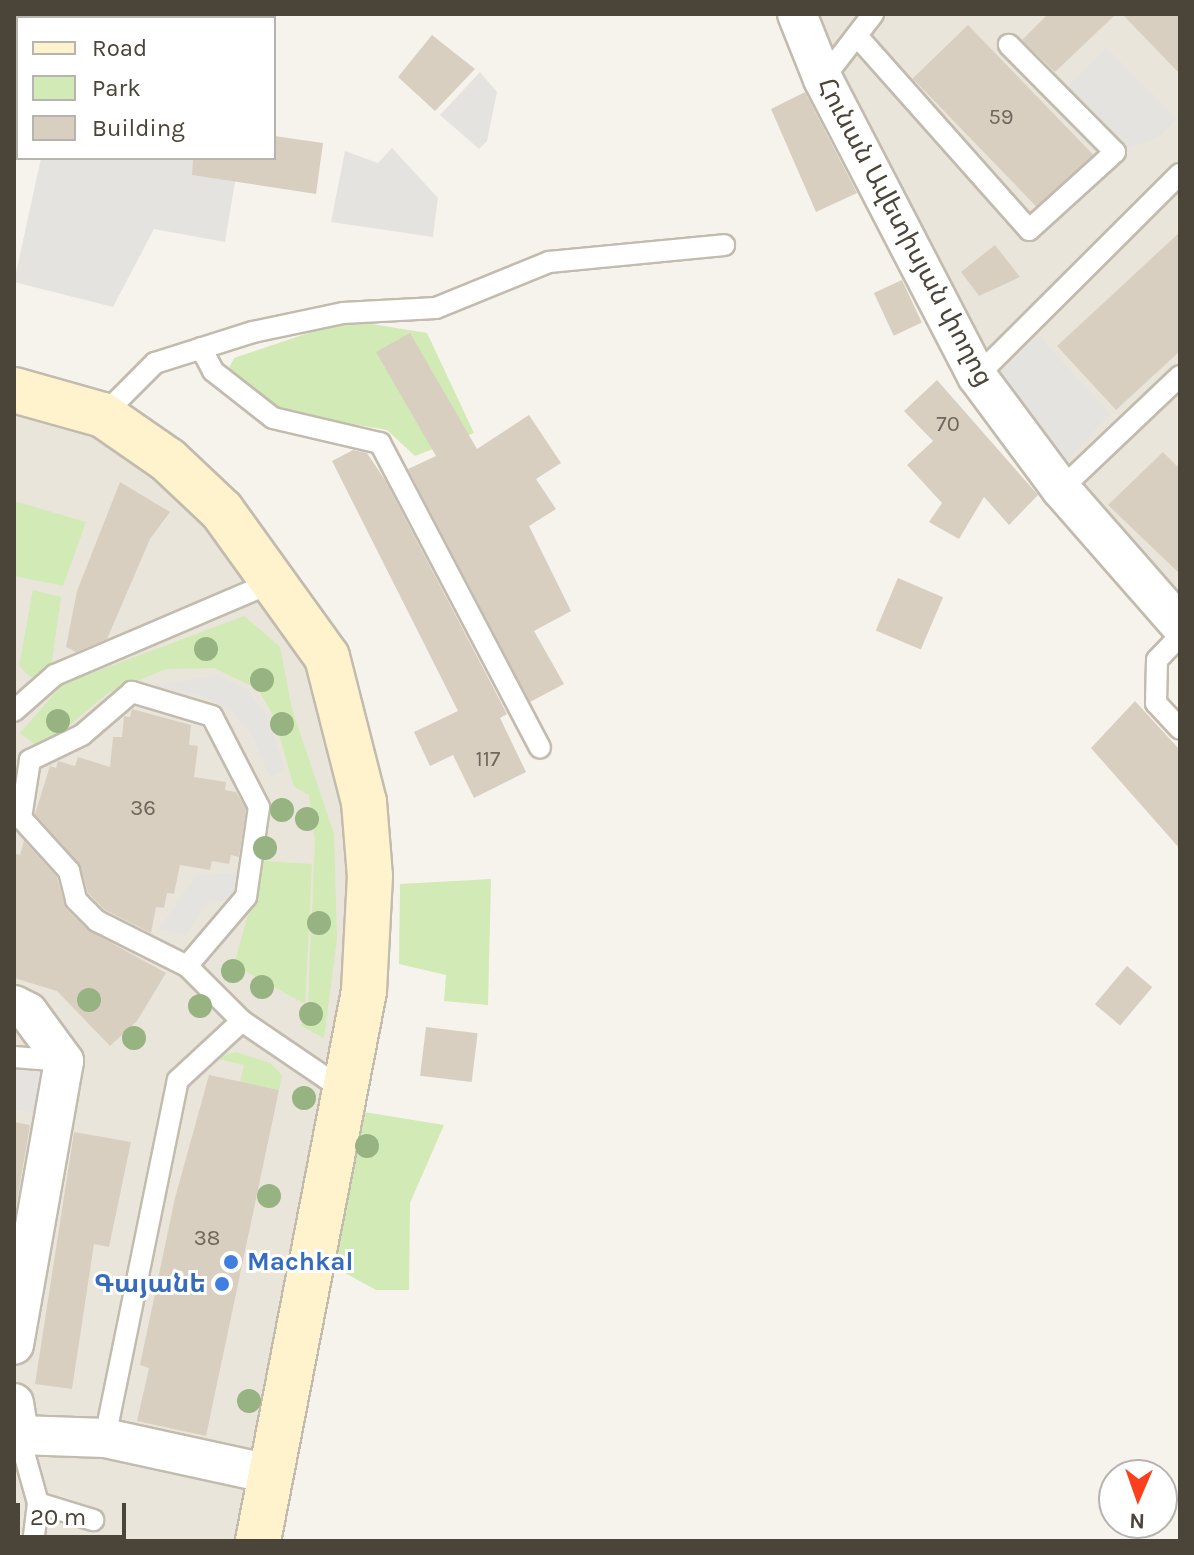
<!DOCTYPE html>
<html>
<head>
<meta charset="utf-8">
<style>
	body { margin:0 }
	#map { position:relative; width:1194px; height:1555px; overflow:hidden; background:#f6f3ec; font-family:Karla,"Noto Sans Armenian",sans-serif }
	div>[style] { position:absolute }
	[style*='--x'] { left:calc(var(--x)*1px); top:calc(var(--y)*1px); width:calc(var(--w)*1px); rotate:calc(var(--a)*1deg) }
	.residential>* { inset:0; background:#eae5da }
	.green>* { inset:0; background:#d2eab5 }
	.parking>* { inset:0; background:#e5e3e0 }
	.building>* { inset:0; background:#d8cfc1; transform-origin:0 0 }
	.roads { filter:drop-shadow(2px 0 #c2bbae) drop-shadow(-2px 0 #c2bbae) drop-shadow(0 2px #c2bbae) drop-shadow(0 -2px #c2bbae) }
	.lane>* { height:20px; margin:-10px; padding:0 10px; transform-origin:10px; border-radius:10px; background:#fff }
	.street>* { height:38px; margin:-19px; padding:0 19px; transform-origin:19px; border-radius:19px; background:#fff }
	.secondary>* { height:44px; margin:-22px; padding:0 22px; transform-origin:22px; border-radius:22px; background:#fff3cd }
	.trees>* { width:24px; height:24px; margin:-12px; border-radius:50%; background:#97b381 }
	.dots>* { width:22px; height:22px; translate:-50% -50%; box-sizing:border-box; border:4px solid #fff; border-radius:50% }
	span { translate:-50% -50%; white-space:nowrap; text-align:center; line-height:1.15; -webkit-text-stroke:6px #fff; paint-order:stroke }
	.number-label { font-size:22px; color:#6e675b }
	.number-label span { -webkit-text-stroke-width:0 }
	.street-label { font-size:26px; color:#4b4439 }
	.shop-label { font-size:26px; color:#366cbe; font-weight:700 }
	.left { translate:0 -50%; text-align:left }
	.right { translate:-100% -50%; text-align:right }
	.frame { position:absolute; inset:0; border:16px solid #4b4439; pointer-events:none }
	.legend { position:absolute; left:16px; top:16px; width:260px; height:144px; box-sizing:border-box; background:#fff; border:2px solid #b7b4b0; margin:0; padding:10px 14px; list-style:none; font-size:24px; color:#4b4439 }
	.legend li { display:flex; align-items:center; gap:16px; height:40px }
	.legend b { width:40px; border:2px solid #b7b4b0 }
	.north { position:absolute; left:1098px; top:1459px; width:80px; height:80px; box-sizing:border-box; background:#fff; border:2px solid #b7b4b0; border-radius:50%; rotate:182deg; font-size:22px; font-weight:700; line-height:32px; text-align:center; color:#4b4439 }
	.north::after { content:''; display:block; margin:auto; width:28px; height:36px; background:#fc3f1d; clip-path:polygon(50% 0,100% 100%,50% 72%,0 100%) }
	.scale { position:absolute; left:16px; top:1503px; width:110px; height:36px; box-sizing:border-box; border:4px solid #4b4439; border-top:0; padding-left:10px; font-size:24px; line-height:28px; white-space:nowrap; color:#4b4439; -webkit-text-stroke:6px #fff; paint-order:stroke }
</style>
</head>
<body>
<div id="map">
	<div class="residential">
		<i style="clip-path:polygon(814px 14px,1180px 14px,1180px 609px,986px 383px)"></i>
		<i style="clip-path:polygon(14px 412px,112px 431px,224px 522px,303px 638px,357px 809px,364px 929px,248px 1541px,14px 1541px)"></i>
	</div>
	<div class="green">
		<i style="clip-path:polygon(347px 320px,427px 333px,474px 433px,415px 456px,387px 430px,289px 413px,261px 401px,226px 374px,234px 358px)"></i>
		<i style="clip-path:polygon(14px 501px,86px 522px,63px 586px,14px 576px)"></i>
		<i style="clip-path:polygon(33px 590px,61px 597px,51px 668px,34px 680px,19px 666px)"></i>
		<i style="clip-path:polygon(244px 616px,280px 647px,292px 709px,334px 834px,337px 939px,324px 1038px,301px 1026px,308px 1002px,315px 841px,309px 795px,294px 787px,274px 717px,258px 689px,214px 668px,166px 669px,108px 693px,41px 749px,20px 733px,63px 684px)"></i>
		<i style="clip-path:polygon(263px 861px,312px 864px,305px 1004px,234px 965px)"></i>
		<i style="clip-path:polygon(491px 879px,488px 1005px,444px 1001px,446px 975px,399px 964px,400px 884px)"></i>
		<i style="clip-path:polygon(236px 1052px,270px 1063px,282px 1075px,279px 1090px,240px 1082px,244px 1065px,214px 1058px)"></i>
		<i style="clip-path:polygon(364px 1112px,444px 1125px,410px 1203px,409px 1290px,376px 1290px,334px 1267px)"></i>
	</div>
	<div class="parking">
		<i style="clip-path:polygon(1106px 47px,1177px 119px,1158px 138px,1115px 152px,1061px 94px)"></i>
		<i style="clip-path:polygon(480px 72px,497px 92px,487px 141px,479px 149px,440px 115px)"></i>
		<i style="clip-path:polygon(392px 148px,438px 198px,433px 237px,331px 222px,345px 151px,378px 163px)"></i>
		<i style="clip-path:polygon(41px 158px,239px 158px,225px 242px,154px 229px,113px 307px,14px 282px)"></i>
		<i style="clip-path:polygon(1039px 335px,1110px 414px,1059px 470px,991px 380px)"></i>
		<i style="clip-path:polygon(217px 675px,247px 689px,267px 715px,285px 770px,270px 778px,251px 734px,231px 711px,202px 696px,148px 686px)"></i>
		<i style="clip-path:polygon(239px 872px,233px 899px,205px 905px,186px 936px,159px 929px,195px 876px)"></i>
		<i style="clip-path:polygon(14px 1068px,50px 1075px,42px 1115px,14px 1110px)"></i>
	</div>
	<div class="building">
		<i style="clip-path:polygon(1048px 14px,1116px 14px,1055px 72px,1022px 40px)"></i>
		<i style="clip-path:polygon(1122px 14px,1180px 14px,1180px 74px)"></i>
		<i style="left:968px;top:25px;width:180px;height:77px;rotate:46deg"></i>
		<i style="clip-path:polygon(432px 35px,475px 69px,435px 111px,398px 77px)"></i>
		<i style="clip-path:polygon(805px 92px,857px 193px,816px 212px,771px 109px)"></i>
		<i style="clip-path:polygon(274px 136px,323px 143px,316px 194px,192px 175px,193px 158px,274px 158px)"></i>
		<i style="clip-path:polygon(1180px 232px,1180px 351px,1116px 410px,1057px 346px)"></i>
		<i style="clip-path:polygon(995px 245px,1020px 277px,979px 296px,961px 272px)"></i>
		<i style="left:902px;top:280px;width:47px;height:31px;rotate:65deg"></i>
		<i style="clip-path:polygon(410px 333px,477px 449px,529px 415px,561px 463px,536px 479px,556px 509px,529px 526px,571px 611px,534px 631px,564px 684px,530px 702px,408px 469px,436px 456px,376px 352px)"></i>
		<i style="clip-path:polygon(937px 380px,1038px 495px,1009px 525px,984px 497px,959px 539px,929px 522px,942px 503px,907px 465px,933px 441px,904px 411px)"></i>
		<i style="clip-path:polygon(353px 450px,367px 453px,385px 480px,507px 714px,500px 718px,526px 772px,474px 798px,453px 755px,430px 766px,414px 732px,458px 711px,332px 461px)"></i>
		<i style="clip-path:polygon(1163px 452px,1180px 469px,1180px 574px,1108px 505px)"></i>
		<i style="clip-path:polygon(120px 482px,170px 512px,150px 539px,107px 639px,76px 652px,66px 647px,77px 591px)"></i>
		<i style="left:898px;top:578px;width:49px;height:57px;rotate:23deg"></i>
		<i style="clip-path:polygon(1135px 701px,1180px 750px,1180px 849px,1091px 748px)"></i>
		<i style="clip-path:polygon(132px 709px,191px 725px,189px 745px,198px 746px,194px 777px,226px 782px,225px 790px,236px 792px,246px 809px,239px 857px,231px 855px,229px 864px,212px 861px,210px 870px,180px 865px,174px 894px,167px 893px,164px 908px,156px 907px,151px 933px,105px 910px,88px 893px,79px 863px,35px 814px,50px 766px,56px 768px,58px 761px,75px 766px,78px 757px,110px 767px,113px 737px,122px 737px,124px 716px,130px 717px)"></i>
		<i style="clip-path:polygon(24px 841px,57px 877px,66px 909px,88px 930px,166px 973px,137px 1021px,110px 1046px,57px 991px,14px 978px,14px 853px,20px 855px)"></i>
		<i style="left:1127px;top:966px;width:33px;height:50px;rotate:40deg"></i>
		<i style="left:426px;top:1027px;width:52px;height:49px;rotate:7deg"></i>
		<i style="clip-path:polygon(209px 1075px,279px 1090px,206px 1436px,137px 1421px,149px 1368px,140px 1365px,175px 1198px)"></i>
		<i style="clip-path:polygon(14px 1122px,30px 1125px,14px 1218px)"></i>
		<i style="clip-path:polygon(74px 1132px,131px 1142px,109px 1247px,94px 1244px,72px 1389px,35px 1384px)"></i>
	</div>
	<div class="roads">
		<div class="lane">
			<i style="--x:857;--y:36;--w:259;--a:48.4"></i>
			<i style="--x:1029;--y:230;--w:116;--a:-42.2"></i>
			<i style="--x:1115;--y:152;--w:151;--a:-134.7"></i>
			<i style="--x:823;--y:79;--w:82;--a:-52.4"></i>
			<i style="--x:201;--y:348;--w:26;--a:62"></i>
			<i style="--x:213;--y:371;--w:76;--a:38.1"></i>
			<i style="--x:273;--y:418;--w:110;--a:13.2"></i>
			<i style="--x:380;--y:443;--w:344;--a:62.3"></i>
			<i style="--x:977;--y:376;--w:286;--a:-44.9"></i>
			<i style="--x:103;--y:415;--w:74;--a:-45"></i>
			<i style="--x:155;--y:363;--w:103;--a:-17.6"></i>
			<i style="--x:253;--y:332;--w:92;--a:-11.9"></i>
			<i style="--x:343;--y:313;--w:93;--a:-3.1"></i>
			<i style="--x:436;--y:308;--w:122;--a:-22.2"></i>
			<i style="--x:549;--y:262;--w:176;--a:-5.5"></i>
			<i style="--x:1061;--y:489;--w:164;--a:-43.5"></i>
			<i style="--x:1180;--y:636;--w:33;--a:134"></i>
			<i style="--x:1157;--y:660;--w:43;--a:91.3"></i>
			<i style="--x:1156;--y:703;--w:35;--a:47"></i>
			<i style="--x:14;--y:711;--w:55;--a:-41.3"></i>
			<i style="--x:55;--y:675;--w:239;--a:-23.1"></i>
			<i style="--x:187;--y:966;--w:91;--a:-49.5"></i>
			<i style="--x:246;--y:897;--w:91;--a:-81.8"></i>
			<i style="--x:259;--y:807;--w:102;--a:-117.3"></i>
			<i style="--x:212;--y:716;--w:84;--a:-163.3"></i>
			<i style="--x:132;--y:692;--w:66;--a:139.3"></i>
			<i style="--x:82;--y:735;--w:58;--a:154.3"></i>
			<i style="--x:30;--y:760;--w:59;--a:98.8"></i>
			<i style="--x:21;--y:818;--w:72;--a:47.8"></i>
			<i style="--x:69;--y:871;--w:30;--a:76"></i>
			<i style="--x:76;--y:900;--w:30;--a:45"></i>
			<i style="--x:97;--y:921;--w:101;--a:26.6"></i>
			<i style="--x:187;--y:966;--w:78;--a:45"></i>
			<i style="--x:242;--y:1021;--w:125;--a:34.2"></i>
			<i style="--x:14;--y:1057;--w:50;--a:4.6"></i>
			<i style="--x:19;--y:1435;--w:71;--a:74.4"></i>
			<i style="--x:38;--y:1503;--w:38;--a:97"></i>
			<i style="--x:105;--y:1438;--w:365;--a:-78.5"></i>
			<i style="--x:178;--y:1080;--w:87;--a:-42.7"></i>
			<i style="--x:38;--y:1503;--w:58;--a:17.2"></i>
		</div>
		<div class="street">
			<i style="--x:797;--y:14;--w:70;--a:68.2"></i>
			<i style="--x:823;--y:79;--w:335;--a:62.6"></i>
			<i style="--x:977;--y:376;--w:141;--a:53.4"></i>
			<i style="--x:1061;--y:489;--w:181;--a:48.8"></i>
			<i style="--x:14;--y:1005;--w:16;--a:27"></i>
			<i style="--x:28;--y:1012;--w:61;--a:53.7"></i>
			<i style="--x:64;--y:1061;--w:288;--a:100"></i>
			<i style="--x:14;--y:1403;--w:32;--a:81"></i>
			<i style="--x:19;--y:1435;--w:86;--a:2"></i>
			<i style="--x:105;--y:1438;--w:169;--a:12.3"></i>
		</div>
		<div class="secondary">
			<i style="--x:14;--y:390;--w:92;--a:15.7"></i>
			<i style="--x:103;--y:415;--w:79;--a:34.7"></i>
			<i style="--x:168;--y:460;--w:74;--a:43.4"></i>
			<i style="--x:222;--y:511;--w:180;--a:54.3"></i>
			<i style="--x:327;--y:657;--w:150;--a:75.7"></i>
			<i style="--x:364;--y:802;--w:74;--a:85.4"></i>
			<i style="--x:370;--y:876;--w:115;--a:93"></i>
			<i style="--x:364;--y:991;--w:560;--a:100.91"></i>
		</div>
	</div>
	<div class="trees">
		<i style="left:206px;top:649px"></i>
		<i style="left:262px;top:680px"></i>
		<i style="left:58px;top:721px"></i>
		<i style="left:282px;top:724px"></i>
		<i style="left:282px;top:810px"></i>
		<i style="left:307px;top:819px"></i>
		<i style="left:265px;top:848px"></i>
		<i style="left:319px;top:923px"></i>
		<i style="left:233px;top:971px"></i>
		<i style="left:262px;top:987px"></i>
		<i style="left:89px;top:1000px"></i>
		<i style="left:200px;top:1006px"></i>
		<i style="left:311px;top:1014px"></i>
		<i style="left:134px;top:1038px"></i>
		<i style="left:304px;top:1098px"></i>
		<i style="left:367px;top:1146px"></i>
		<i style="left:269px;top:1196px"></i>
		<i style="left:249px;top:1401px"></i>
	</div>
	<div class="dots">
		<i style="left:231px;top:1262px;background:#3f7fe0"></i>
		<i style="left:222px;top:1284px;background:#3f7fe0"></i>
	</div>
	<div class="number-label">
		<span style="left:1001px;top:118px">59</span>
		<span style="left:948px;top:425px">70</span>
		<span style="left:488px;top:760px">117</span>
		<span style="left:143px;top:809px">36</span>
		<span style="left:207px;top:1239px">38</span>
	</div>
	<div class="street-label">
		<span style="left:905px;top:232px;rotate:62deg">Հունան Ավետիսյան փողոց</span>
	</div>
	<div class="shop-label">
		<span class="left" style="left:247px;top:1262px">Machkal</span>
		<span class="right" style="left:206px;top:1284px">Գայանե</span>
	</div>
	<div class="frame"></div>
	<ul class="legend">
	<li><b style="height:10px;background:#fff3cd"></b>Road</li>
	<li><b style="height:22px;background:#d2eab5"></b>Park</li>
	<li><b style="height:22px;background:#d8cfc1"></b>Building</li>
	</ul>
	<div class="north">N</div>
	<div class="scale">20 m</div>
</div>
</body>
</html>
